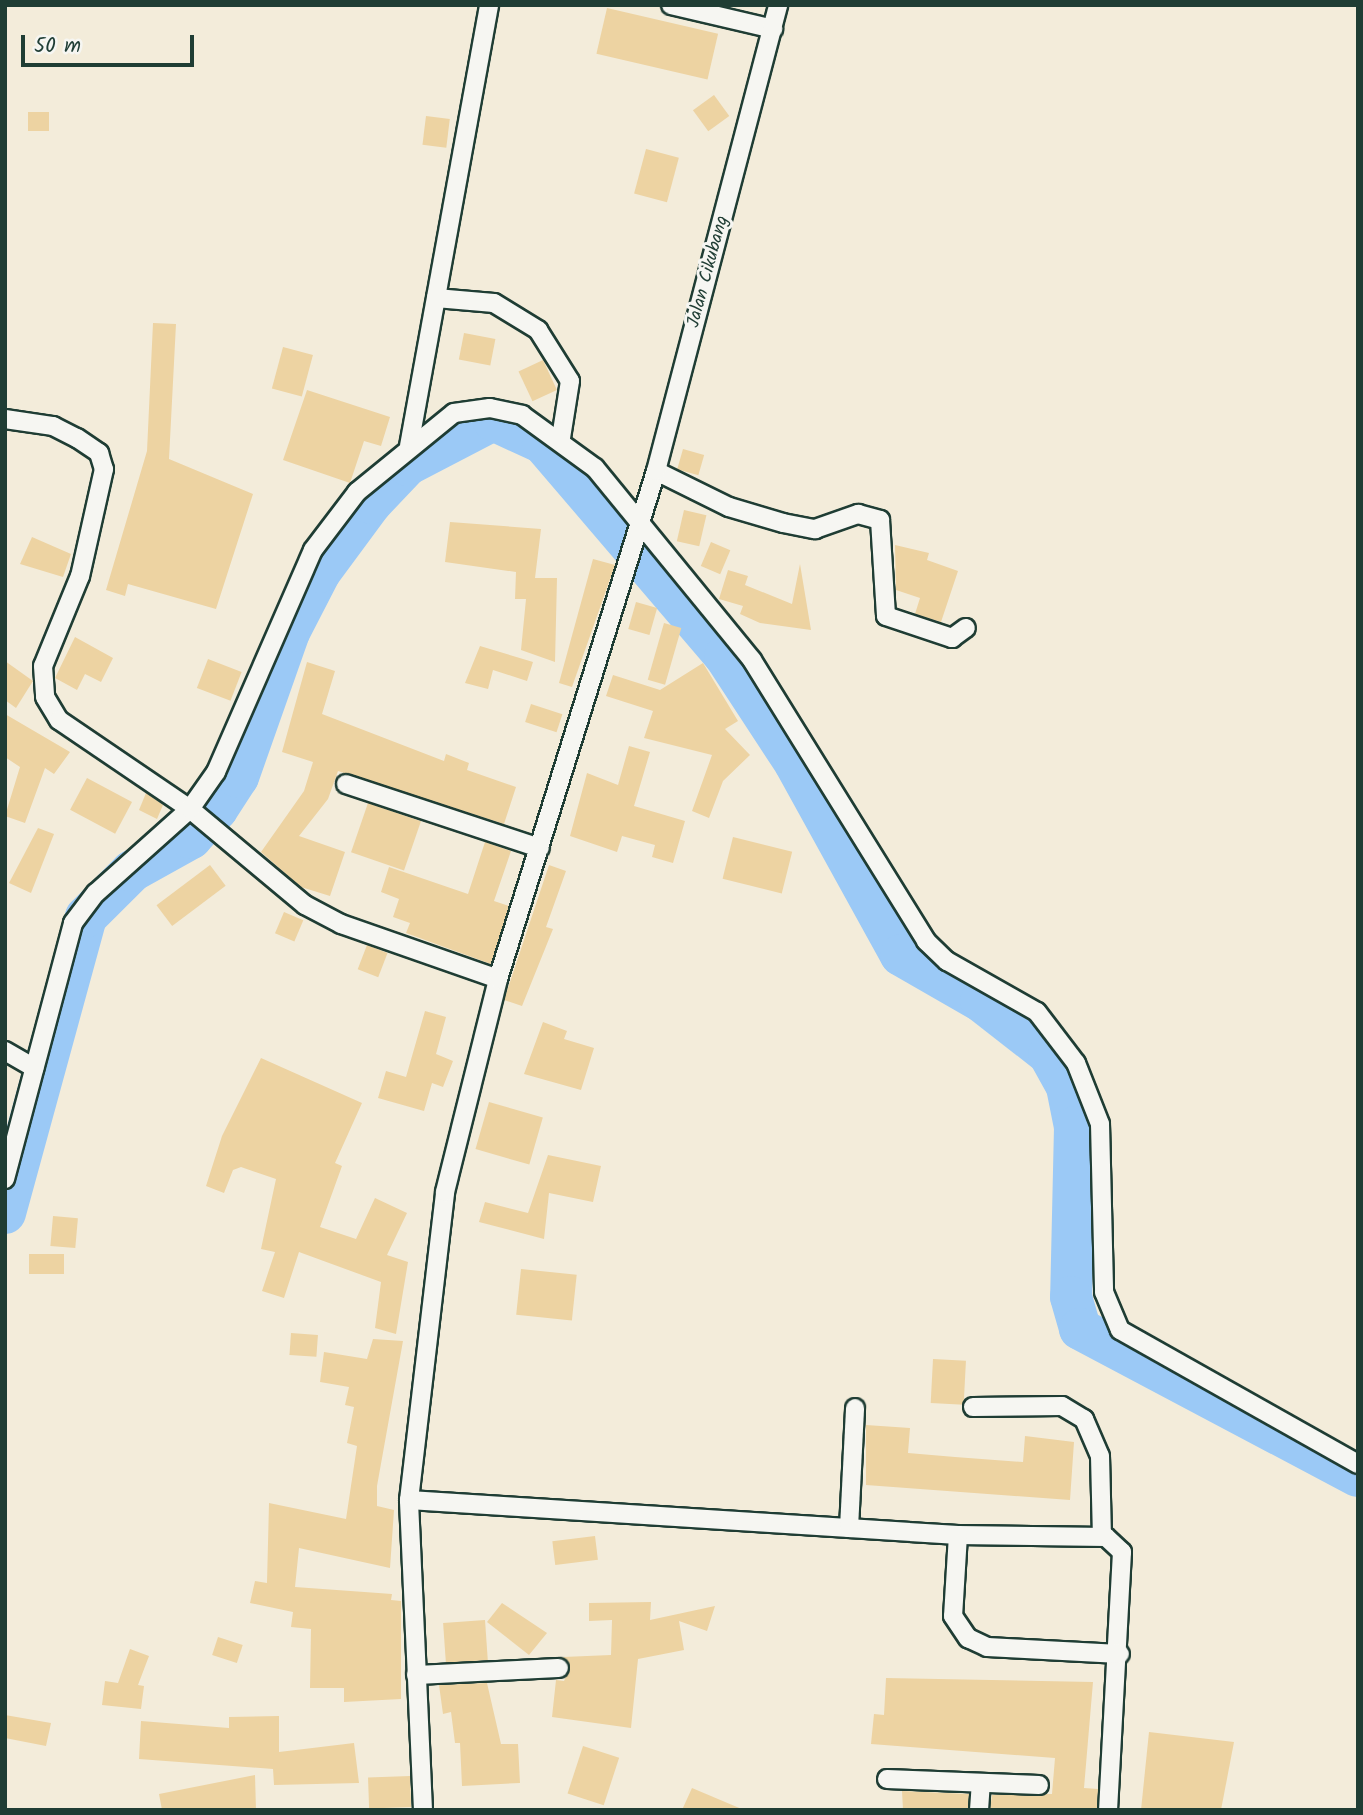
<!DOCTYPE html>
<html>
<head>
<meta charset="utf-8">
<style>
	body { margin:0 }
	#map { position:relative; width:1363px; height:1815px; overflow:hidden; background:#f3ecda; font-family:Kalam,sans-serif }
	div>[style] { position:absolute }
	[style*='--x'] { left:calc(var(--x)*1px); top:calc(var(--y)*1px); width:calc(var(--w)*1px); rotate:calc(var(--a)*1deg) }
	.river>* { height:42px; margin:-21px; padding:0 21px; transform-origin:21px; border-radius:21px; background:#9bc9f6 }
	.building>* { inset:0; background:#edd3a2; transform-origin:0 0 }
	.roads { filter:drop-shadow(2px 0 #1f3d34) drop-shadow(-2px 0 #1f3d34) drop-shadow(0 2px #1f3d34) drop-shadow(0 -2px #1f3d34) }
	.street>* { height:18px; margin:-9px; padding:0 9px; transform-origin:9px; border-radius:9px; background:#f6f6f2 }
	span { translate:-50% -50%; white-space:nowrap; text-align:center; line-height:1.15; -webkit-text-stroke:6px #f6f6f2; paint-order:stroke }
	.street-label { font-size:18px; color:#1f3d34 }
	.frame { position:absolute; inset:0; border:7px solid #1f3d34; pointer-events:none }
	.scale { position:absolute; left:21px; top:35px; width:173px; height:32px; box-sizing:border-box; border:4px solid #1f3d34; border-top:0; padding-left:9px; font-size:21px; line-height:24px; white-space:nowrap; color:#1f3d34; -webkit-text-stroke:5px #f6f6f2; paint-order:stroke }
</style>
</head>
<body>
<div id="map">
	<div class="river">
		<i style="--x:5;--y:1213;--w:307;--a:-74.7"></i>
		<i style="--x:86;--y:917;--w:65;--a:-45"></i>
		<i style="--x:132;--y:871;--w:68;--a:-29.2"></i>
		<i style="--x:191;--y:838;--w:39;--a:-48"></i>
		<i style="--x:217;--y:809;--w:38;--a:-57"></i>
		<i style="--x:238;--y:777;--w:154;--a:-70.6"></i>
		<i style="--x:289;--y:632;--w:68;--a:-62.7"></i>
		<i style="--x:320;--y:572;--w:86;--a:-53.5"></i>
		<i style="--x:371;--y:503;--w:52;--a:-46.5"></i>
		<i style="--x:407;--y:465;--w:97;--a:-27.6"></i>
		<i style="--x:493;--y:420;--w:55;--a:24.7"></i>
		<i style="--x:543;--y:443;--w:280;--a:49.5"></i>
		<i style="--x:725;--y:656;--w:128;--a:56.8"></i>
		<i style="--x:795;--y:763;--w:219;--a:61.1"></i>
		<i style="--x:901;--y:955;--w:92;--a:29.9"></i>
		<i style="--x:981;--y:1001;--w:86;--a:37.9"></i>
		<i style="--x:1049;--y:1054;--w:38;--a:61"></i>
		<i style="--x:1067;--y:1087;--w:41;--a:78.7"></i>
		<i style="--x:1075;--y:1127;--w:170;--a:91.3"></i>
		<i style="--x:1071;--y:1297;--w:33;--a:74"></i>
		<i style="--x:1080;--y:1329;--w:314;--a:27.9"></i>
	</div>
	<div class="building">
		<i style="left:607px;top:8px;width:114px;height:47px;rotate:13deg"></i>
		<i style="left:714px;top:95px;width:26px;height:26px;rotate:54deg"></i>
		<i style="left:28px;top:112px;width:21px;height:19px"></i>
		<i style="left:426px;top:116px;width:24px;height:29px;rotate:7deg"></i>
		<i style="left:646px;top:149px;width:34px;height:46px;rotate:15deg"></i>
		<i style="clip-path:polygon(153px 323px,176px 324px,169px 459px,253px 494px,216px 609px,128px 584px,125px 596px,106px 590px,147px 451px)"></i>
		<i style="left:464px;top:333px;width:32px;height:27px;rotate:11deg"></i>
		<i style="left:283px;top:347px;width:31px;height:43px;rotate:15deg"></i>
		<i style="left:543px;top:360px;width:33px;height:27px;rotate:65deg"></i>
		<i style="clip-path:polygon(307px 390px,390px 417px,381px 446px,364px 441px,350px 483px,283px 460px)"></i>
		<i style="left:683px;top:449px;width:22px;height:21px;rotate:16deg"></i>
		<i style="left:684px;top:510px;width:23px;height:32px;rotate:13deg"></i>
		<i style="clip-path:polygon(450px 522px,541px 529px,535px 578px,557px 578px,555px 662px,521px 650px,526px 599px,515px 599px,516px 572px,445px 562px)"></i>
		<i style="clip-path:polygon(32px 537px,71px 554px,63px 577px,20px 564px)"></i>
		<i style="left:711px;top:542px;width:21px;height:26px;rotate:23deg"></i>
		<i style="clip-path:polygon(895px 545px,929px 553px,927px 560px,958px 571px,941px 622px,915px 614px,920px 598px,896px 590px)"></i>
		<i style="clip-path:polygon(593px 559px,615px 565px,572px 687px,559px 683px)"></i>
		<i style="clip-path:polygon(800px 564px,811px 630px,760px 623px,740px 614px,743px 606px,719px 599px,728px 570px,748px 576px,745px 585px,792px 604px)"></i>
		<i style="left:636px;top:602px;width:22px;height:28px;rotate:16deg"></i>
		<i style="left:664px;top:623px;width:18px;height:59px;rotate:16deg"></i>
		<i style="clip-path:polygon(75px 637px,113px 658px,101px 682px,85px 674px,77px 690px,55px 678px)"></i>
		<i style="clip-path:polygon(480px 646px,533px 662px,527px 681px,493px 670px,488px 689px,465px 683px)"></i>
		<i style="left:208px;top:659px;width:36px;height:31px;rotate:21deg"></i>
		<i style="clip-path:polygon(5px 661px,33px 681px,16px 708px,5px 700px)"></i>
		<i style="clip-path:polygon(307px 662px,335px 671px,322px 714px,444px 761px,446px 754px,469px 763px,467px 770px,516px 787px,504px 824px,338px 771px,328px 799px,299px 836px,345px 852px,330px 896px,301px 887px,261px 852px,304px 791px,313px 762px,282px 752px)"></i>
		<i style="clip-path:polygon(703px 663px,738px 721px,725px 729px,750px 755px,723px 781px,709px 818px,692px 811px,712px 755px,644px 738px,653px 711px,606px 696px,613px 675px,660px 690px)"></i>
		<i style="left:531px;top:704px;width:33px;height:19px;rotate:18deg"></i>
		<i style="clip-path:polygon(5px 714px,70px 752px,54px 774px,45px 768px,25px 823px,5px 816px,20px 767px,5px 757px)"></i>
		<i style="clip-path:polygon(629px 746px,650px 752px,634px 806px,685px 821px,673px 863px,652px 857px,655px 845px,622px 836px,617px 852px,570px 836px,587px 773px,618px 785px)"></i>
		<i style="left:87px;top:778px;width:51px;height:36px;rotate:28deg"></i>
		<i style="clip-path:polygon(146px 793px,163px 805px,157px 819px,139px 810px)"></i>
		<i style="left:368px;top:803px;width:56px;height:52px;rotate:19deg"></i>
		<i style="clip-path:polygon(38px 828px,54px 834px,31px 893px,9px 883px)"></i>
		<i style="left:733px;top:837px;width:61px;height:43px;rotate:14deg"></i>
		<i style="clip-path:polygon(485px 842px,511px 851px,494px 901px,509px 906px,491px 964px,406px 933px,410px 923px,393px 917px,399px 899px,381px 892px,389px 867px,468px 894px)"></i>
		<i style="left:210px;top:865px;width:26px;height:67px;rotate:53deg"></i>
		<i style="clip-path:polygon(549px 865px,566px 871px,546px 927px,553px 929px,522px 1006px,504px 1000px)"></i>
		<i style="left:284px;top:912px;width:21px;height:23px;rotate:23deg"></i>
		<i style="left:367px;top:945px;width:22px;height:26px;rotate:21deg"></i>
		<i style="clip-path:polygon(425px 1011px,446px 1017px,436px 1054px,453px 1061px,443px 1087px,432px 1083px,424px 1111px,378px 1098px,386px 1071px,406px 1077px)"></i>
		<i style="clip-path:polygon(543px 1022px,567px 1031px,564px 1039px,594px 1048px,581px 1090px,524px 1074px)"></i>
		<i style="clip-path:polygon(261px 1058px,362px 1103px,335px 1163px,342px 1166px,320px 1227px,356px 1239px,375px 1198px,407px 1213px,387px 1255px,408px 1262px,396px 1334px,375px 1328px,381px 1282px,299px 1252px,284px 1298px,262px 1291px,275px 1252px,261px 1249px,276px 1179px,241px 1167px,233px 1170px,224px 1193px,206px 1186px,222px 1136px)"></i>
		<i style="left:489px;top:1102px;width:56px;height:49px;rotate:16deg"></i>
		<i style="clip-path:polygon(548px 1155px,601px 1166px,593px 1202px,549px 1193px,544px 1239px,479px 1222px,485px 1202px,528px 1213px)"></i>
		<i style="left:53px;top:1216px;width:25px;height:30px;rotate:5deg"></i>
		<i style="left:29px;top:1254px;width:35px;height:20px"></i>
		<i style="left:521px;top:1269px;width:56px;height:46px;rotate:6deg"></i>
		<i style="left:291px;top:1333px;width:27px;height:22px;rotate:4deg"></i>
		<i style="clip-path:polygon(373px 1339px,403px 1341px,377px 1486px,377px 1506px,394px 1510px,390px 1568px,299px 1548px,295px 1587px,392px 1594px,391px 1600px,401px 1601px,401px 1699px,344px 1702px,344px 1688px,310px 1688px,311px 1629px,291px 1627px,293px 1612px,250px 1603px,255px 1581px,267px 1583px,269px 1503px,346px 1519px,357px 1446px,347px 1443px,354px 1407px,345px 1405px,349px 1387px,320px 1382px,324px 1352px,367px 1359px)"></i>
		<i style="left:933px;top:1359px;width:33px;height:44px;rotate:3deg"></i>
		<i style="clip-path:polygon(866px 1425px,910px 1428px,908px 1453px,955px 1457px,1023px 1462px,1025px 1436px,1074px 1442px,1070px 1500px,866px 1485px)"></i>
		<i style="left:595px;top:1536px;width:24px;height:43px;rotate:83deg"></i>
		<i style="clip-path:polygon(651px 1602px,650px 1620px,715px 1606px,707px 1631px,679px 1621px,684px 1650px,638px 1659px,631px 1728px,552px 1717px,556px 1680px,564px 1681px,570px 1668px,563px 1657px,611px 1655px,612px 1620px,589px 1621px,589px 1603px)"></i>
		<i style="clip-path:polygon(502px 1603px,547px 1633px,529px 1655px,487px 1622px)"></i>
		<i style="left:485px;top:1620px;width:40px;height:42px;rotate:86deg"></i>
		<i style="left:218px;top:1637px;width:26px;height:19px;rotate:18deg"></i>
		<i style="clip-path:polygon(130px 1649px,149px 1656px,138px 1685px,144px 1686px,141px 1709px,102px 1705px,105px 1681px,118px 1683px)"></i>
		<i style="clip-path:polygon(886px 1678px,1093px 1682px,1084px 1788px,1098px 1789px,1097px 1810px,990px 1810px,992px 1795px,1052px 1794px,1055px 1758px,871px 1744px,874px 1714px,884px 1715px)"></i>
		<i style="clip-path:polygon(487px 1683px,501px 1744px,518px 1744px,520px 1783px,462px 1786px,460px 1743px,455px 1743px,451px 1712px,443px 1714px,439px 1685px)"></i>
		<i style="clip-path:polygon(5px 1715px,51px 1723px,46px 1746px,5px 1738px)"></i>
		<i style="clip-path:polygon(279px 1716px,279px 1752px,354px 1743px,359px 1783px,274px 1785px,273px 1769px,139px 1759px,141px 1721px,229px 1728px,229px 1717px)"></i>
		<i style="clip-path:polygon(1149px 1732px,1234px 1742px,1221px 1810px,1141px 1810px)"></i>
		<i style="left:583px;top:1746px;width:38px;height:50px;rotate:18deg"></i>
		<i style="clip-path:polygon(255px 1775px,256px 1810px,162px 1810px,159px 1794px)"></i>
		<i style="left:410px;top:1776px;width:31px;height:42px;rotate:88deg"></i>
		<i style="clip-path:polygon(692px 1788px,744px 1810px,682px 1810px)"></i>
		<i style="clip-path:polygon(902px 1791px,969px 1794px,968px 1810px,903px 1810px)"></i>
	</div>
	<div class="roads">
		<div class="street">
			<i style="--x:671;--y:5;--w:105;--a:13.2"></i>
			<i style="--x:436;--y:298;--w:58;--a:4.9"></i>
			<i style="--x:494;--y:303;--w:52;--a:31.5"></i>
			<i style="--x:538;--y:330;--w:60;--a:57.9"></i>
			<i style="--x:570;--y:381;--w:58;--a:99"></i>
			<i style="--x:5;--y:419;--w:49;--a:8.3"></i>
			<i style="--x:53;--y:426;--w:27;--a:27"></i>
			<i style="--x:77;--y:438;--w:27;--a:34"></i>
			<i style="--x:99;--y:453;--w:17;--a:73"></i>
			<i style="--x:104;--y:469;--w:110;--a:102.6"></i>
			<i style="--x:80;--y:576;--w:97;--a:112.3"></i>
			<i style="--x:43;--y:666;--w:31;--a:86"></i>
			<i style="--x:45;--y:697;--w:27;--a:59"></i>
			<i style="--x:59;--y:720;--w:158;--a:34.2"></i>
			<i style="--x:190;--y:809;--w:150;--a:39.9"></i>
			<i style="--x:305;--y:905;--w:41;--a:27.8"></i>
			<i style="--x:341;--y:924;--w:166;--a:19.3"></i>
			<i style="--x:409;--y:446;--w:448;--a:-79.7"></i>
			<i style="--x:656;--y:471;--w:81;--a:26.3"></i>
			<i style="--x:729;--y:507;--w:56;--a:16.5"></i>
			<i style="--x:783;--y:523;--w:33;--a:11"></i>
			<i style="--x:815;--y:529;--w:46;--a:-19.2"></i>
			<i style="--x:858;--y:514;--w:23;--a:15"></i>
			<i style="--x:880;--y:520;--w:96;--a:86.4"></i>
			<i style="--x:886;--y:616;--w:70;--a:18.4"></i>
			<i style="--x:952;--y:638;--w:17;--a:-36"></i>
			<i style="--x:346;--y:784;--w:204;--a:18.3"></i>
			<i style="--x:5;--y:1051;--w:34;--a:30"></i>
			<i style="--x:5;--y:1179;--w:265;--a:-75.1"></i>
			<i style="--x:73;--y:923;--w:38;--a:-53"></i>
			<i style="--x:96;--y:893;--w:126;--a:-41.8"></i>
			<i style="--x:190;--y:809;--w:45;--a:-54.9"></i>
			<i style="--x:216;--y:772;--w:242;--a:-66.4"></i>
			<i style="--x:313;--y:550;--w:73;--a:-52.8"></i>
			<i style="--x:357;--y:492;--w:125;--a:-39.2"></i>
			<i style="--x:454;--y:413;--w:36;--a:-8"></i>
			<i style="--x:490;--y:408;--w:33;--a:12"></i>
			<i style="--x:522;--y:415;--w:90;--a:36"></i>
			<i style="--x:595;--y:468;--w:248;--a:50.7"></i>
			<i style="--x:752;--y:660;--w:331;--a:58.2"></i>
			<i style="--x:926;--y:941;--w:29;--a:44"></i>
			<i style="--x:947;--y:961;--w:103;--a:29.5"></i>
			<i style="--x:1037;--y:1012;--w:64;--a:52.6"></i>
			<i style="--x:1076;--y:1063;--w:66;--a:68.5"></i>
			<i style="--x:1100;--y:1124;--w:168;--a:88.6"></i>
			<i style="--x:1104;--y:1292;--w:41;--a:67.2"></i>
			<i style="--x:1120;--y:1330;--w:273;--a:29.4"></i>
			<i style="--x:973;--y:1407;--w:89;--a:-0.6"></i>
			<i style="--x:1062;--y:1406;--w:26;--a:31"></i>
			<i style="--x:1084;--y:1419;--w:40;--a:66.6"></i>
			<i style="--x:1100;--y:1456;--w:80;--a:88.6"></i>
			<i style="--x:409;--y:1500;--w:550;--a:3.65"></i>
			<i style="--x:958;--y:1535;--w:148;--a:0.8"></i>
			<i style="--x:1106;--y:1537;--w:22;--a:43"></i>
			<i style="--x:1122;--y:1552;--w:258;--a:93.1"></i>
			<i style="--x:849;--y:1528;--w:120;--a:-87.1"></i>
			<i style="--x:958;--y:1535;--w:81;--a:93.5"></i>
			<i style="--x:953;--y:1616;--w:27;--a:56"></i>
			<i style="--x:968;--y:1638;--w:21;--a:25"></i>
			<i style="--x:987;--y:1647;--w:133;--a:3"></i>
			<i style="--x:416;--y:1675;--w:143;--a:-2.8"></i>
			<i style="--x:887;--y:1779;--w:152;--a:2.3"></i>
			<i style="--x:423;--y:1810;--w:310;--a:-92.6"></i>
			<i style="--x:409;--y:1500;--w:310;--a:-83.3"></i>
			<i style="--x:445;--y:1192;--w:219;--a:-76"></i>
			<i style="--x:498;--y:979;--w:532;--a:-72.72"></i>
			<i style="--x:656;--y:471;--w:482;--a:-75.3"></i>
			<i style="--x:979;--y:1810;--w:26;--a:-86"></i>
		</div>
	</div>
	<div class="street-label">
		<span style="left:709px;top:272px;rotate:-75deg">Jalan Cikubang</span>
	</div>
	<div class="frame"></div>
	<div class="scale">50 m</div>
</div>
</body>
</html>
